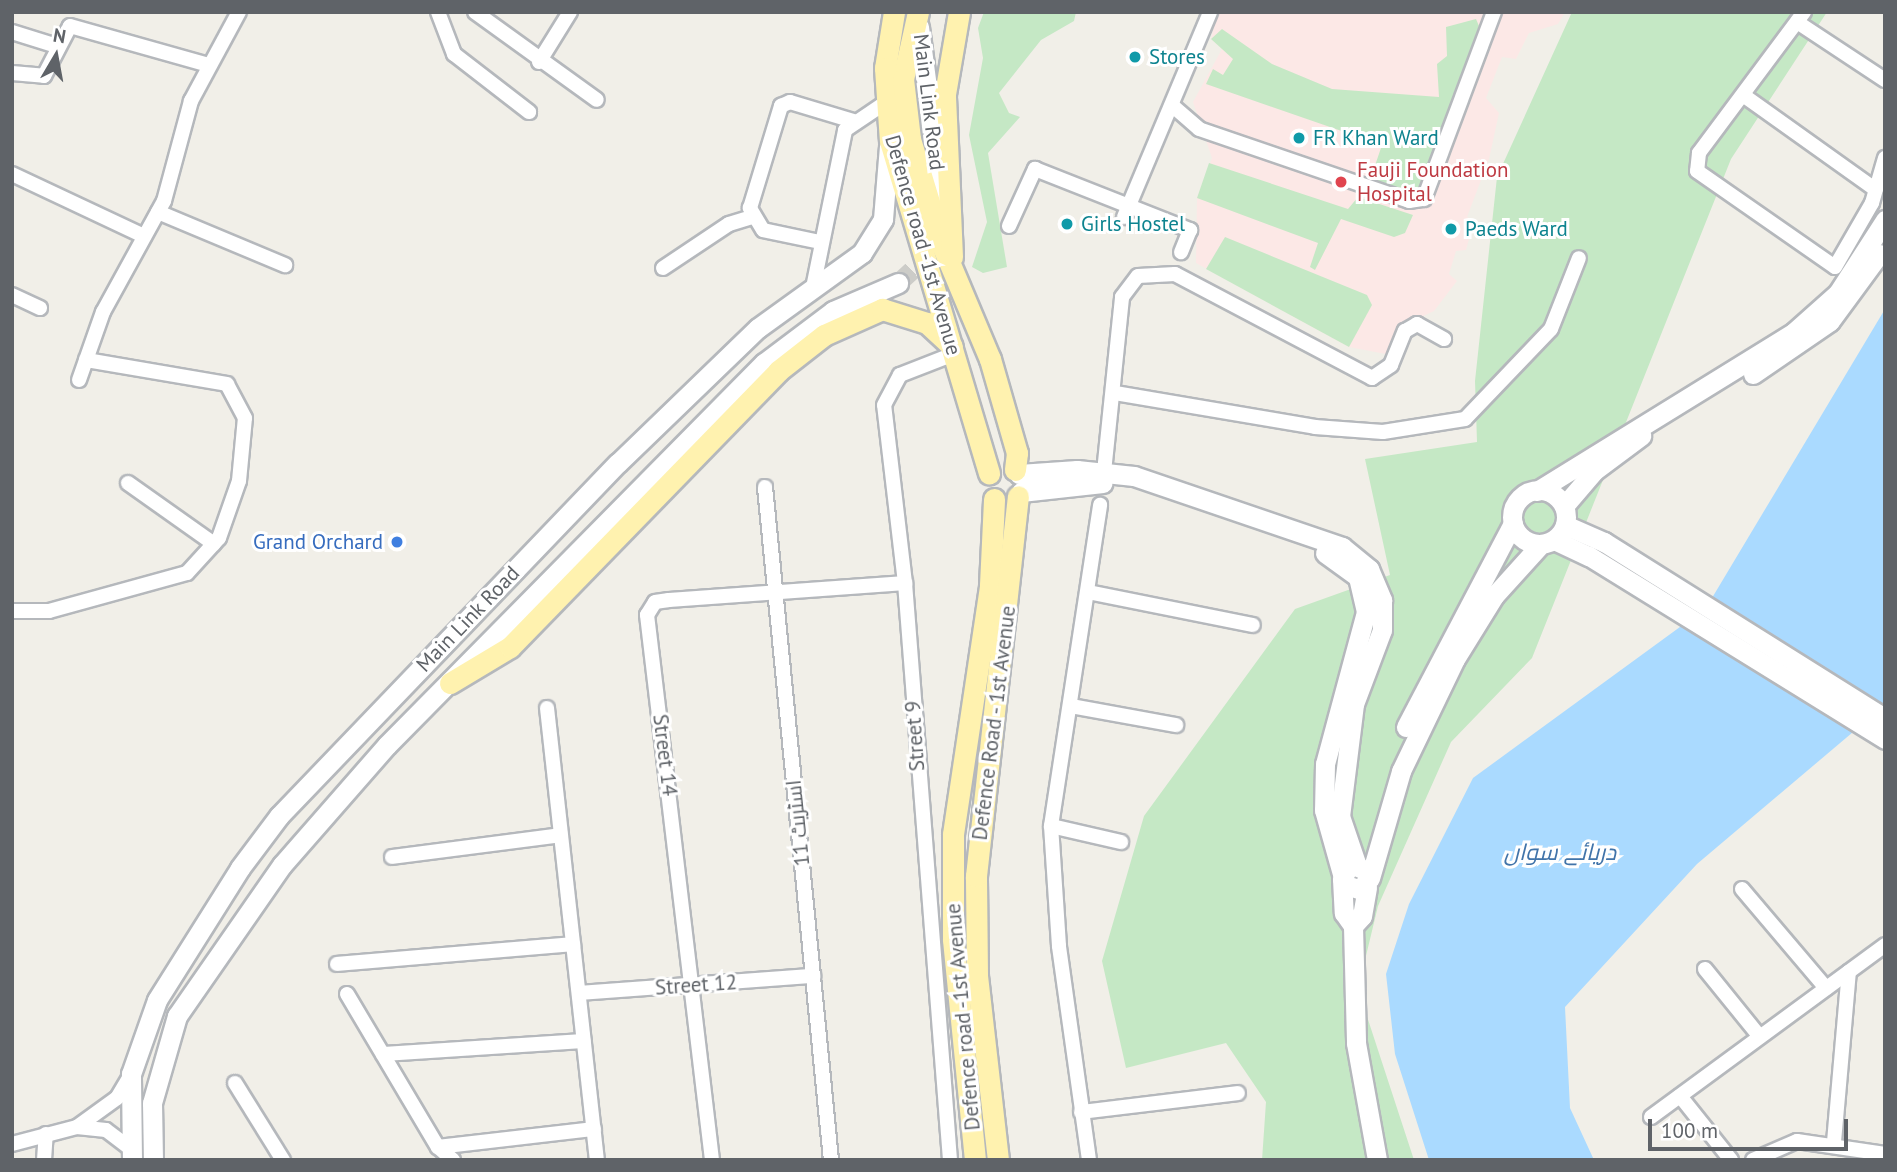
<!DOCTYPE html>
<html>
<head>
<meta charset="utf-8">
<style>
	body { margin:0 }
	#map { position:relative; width:1897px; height:1172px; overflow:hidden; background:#f1efe8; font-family:"PT Sans",Cairo,sans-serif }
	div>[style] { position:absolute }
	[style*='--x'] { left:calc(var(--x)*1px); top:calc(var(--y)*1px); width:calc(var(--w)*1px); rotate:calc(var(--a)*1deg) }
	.medical>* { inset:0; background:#fce8e6 }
	.green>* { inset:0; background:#c5e8c5 }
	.water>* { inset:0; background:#aadaff }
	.secondary-tunnel>* { height:19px; margin-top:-9.5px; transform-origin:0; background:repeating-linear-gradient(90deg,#ccccc8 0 19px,transparent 0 29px) }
	.roads { filter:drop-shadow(2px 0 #b5b8bc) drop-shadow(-2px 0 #b5b8bc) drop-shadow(0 2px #b5b8bc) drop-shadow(0 -2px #b5b8bc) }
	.street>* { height:14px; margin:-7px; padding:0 7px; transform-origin:7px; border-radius:7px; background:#fff }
	.secondary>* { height:19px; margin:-9.5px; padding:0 9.5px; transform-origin:9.5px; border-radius:9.5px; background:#fff }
	.secondary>.ring { margin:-9.5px; padding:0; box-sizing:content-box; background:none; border:19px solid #fff; border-radius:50% }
	.primary>* { height:21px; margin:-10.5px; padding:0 10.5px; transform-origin:10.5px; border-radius:10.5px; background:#fff2af }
	.dots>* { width:19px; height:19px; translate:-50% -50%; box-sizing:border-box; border:4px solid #fff; border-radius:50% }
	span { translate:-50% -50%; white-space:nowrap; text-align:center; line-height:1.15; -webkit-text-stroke:6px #fff; paint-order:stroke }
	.culture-label { font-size:21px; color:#0d838f }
	.left { translate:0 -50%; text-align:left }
	.street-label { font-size:21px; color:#5f6368 }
	.health-label { font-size:21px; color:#be3a42 }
	.shop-label { font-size:21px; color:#366cbe }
	.right { translate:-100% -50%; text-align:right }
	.water-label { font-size:23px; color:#4174aa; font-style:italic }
	.frame { position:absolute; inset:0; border:14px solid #5f6368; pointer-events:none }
	.north { position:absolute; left:21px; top:21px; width:70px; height:70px; -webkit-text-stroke:5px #fff; paint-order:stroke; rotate:10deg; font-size:19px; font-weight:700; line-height:28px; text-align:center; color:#5f6368 }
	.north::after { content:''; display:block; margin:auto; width:24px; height:32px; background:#5f6368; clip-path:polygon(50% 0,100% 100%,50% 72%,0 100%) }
	.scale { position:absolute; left:1648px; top:1119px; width:200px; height:32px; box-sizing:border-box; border:4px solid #5f6368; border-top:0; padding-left:9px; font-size:21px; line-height:24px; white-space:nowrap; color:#5f6368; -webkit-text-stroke:5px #fff; paint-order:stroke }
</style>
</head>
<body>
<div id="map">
	<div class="medical">
		<i style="clip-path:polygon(1218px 12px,1565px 12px,1558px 24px,1529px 33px,1516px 59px,1502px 57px,1486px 98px,1499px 113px,1489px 159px,1467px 217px,1474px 221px,1466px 250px,1456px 251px,1449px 274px,1457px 281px,1434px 311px,1408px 323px,1391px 355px,1349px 347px,1196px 263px,1197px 198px,1212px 158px,1193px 102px,1222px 49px,1211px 39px)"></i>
	</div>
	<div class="green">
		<i style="clip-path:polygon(984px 12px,1076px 12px,1074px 21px,1041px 40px,999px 93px,1009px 113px,1020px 117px,988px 153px,1007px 267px,983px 273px,972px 267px,987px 222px,969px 135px,983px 58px,978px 28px)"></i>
		<i style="clip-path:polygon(1572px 12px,1827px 12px,1731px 159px,1532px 658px,1451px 742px,1378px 906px,1358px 989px,1414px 1160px,1262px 1160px,1266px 1102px,1226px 1043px,1126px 1068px,1102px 961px,1144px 816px,1295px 609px,1390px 575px,1365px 459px,1477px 442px,1475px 381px,1497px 177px)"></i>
		<i style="clip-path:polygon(1476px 19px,1479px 26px,1419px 194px,1370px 180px,1382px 145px,1206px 84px,1213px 69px,1223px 75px,1233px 59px,1211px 39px,1222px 29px,1272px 64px,1332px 89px,1439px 97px,1437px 64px,1447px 56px,1446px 27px)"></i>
		<i style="clip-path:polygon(1209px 163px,1348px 209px,1358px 197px,1413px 215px,1405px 233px,1394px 237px,1341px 219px,1315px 270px,1310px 267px,1318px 243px,1197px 198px)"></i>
		<i style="clip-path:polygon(1225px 237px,1367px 295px,1372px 305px,1349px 347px,1206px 269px)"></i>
	</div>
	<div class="water">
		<i style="clip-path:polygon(1885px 309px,1885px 705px,1697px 864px,1565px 1007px,1570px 1108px,1594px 1160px,1429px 1160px,1395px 1054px,1386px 974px,1409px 904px,1473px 778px,1706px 608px)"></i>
	</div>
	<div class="secondary-tunnel">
		<i style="--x:898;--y:283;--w:49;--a:-42.5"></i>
	</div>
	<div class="roads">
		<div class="street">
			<i style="--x:438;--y:12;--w:45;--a:69.1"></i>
			<i style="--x:454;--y:54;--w:95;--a:37.7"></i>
			<i style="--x:475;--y:12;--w:150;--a:35.8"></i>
			<i style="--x:1804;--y:12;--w:176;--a:126.7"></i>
			<i style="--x:1699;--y:153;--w:18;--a:96"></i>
			<i style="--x:1697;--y:171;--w:168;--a:34.8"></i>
			<i style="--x:1835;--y:267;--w:74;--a:-60"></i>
			<i style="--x:1872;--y:203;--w:47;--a:-73.9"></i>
			<i style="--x:1797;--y:22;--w:105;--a:33.4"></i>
			<i style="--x:12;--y:32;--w:47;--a:17.3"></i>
			<i style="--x:539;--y:62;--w:59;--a:-58.2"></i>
			<i style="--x:12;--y:73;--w:32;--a:5"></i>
			<i style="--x:44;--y:76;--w:56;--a:-62.5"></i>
			<i style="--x:70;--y:26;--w:144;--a:15.7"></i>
			<i style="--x:1743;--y:95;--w:163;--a:35.5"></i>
			<i style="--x:1174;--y:107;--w:33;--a:41"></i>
			<i style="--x:1199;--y:129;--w:222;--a:18.9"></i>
			<i style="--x:1409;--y:201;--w:15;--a:-8"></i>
			<i style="--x:1424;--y:199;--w:200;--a:-69.5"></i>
			<i style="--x:12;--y:174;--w:146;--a:25.2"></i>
			<i style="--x:158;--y:212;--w:138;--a:22.7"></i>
			<i style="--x:1124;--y:217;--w:222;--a:-67.2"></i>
			<i style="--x:1009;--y:226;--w:63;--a:-65.5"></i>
			<i style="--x:1035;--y:169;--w:167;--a:21.5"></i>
			<i style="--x:1190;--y:230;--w:24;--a:112"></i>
			<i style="--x:820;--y:242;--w:58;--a:-168.1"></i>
			<i style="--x:763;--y:230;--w:26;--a:-121"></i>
			<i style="--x:750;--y:208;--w:107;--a:-73.1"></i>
			<i style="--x:781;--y:106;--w:10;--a:-24"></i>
			<i style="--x:790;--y:102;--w:66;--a:16.8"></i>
			<i style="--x:663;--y:268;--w:79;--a:-33.7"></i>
			<i style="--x:729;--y:224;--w:24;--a:-17"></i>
			<i style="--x:814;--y:283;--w:156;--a:-78.5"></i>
			<i style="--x:845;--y:130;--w:48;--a:-34"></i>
			<i style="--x:12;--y:295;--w:31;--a:25"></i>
			<i style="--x:79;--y:380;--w:72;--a:-70.6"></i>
			<i style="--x:103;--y:312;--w:127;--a:-61.2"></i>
			<i style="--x:164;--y:201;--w:104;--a:-74.9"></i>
			<i style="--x:191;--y:101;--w:101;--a:-61.7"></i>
			<i style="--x:1115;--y:393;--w:203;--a:9.6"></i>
			<i style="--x:1315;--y:427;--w:68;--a:4.2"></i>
			<i style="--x:1383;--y:432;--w:83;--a:-9"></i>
			<i style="--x:1465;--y:419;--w:124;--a:-46.3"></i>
			<i style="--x:1551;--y:329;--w:76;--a:-68.5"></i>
			<i style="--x:1104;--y:472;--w:176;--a:-84.1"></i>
			<i style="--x:1122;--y:297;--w:26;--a:-53"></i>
			<i style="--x:1138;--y:276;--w:37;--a:-3"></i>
			<i style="--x:1175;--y:274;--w:223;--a:27.8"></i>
			<i style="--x:1372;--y:378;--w:23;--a:-34"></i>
			<i style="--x:1391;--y:365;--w:37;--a:-68"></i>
			<i style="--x:1405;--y:331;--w:14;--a:-30"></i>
			<i style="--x:1417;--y:324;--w:31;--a:29"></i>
			<i style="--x:128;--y:483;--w:105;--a:35.3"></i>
			<i style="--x:765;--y:487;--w:676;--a:84.4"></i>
			<i style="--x:1088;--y:592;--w:168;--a:11.3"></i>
			<i style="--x:12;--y:611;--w:37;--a:0"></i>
			<i style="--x:49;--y:611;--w:143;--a:-15.4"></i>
			<i style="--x:187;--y:573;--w:47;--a:-47.6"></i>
			<i style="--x:219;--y:538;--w:60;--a:-70.7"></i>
			<i style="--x:239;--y:481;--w:63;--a:-84.6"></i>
			<i style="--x:245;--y:418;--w:38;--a:-118"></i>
			<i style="--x:227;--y:384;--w:143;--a:-170.3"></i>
			<i style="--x:1071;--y:706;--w:107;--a:10.3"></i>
			<i style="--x:547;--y:708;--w:455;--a:83.7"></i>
			<i style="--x:1051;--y:826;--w:72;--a:12.9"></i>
			<i style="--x:392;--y:857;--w:170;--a:-7.4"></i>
			<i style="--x:1742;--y:889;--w:130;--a:49.7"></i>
			<i style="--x:337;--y:964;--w:237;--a:-4.8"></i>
			<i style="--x:1705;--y:969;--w:87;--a:51"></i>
			<i style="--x:579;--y:993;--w:235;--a:-4.2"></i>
			<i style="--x:347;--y:994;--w:178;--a:59.3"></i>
			<i style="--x:438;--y:1147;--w:20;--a:41"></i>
			<i style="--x:383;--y:1054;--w:201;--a:-3.7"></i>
			<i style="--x:235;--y:1083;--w:91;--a:58.1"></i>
			<i style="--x:1680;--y:1096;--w:82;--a:51.4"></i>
			<i style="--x:1081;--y:1112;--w:158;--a:-6.9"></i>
			<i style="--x:1651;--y:1117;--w:290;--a:-36.3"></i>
			<i style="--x:77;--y:1127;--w:49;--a:-35.9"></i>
			<i style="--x:117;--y:1098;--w:26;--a:-59"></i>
			<i style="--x:1834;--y:1142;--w:171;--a:-85"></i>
			<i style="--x:12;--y:1144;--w:67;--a:-14.7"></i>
			<i style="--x:77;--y:1127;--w:29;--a:6"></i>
			<i style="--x:106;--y:1130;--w:30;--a:37"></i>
			<i style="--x:438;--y:1147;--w:157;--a:-6.6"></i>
			<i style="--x:44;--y:1160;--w:26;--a:-86"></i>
			<i style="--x:712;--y:1160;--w:549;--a:-96.8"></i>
			<i style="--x:647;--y:615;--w:15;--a:-58"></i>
			<i style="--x:655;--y:602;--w:14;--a:-8"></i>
			<i style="--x:669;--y:600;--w:237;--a:-4.1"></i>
			<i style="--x:950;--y:1160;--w:579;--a:-94.46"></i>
			<i style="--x:905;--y:583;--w:179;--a:-96.7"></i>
			<i style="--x:884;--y:405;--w:34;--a:-62"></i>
			<i style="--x:900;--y:375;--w:58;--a:-21.3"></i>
			<i style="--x:1089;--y:1160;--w:216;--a:-98"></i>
			<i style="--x:1059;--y:946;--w:120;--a:-93.8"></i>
			<i style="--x:1051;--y:826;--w:325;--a:-81.3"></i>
			<i style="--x:1753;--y:1160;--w:48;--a:-23.4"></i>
			<i style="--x:1797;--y:1141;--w:89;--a:8.4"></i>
		</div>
		<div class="secondary">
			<i style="--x:919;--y:27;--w:166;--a:82.4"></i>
			<i style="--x:1753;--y:374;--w:93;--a:-34.5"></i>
			<i style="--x:1830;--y:321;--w:83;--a:-53.8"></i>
			<i style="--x:1019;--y:474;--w:58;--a:-3.9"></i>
			<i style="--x:1077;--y:470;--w:57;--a:6"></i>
			<i style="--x:1134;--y:476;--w:220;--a:18.8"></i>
			<i style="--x:1342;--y:547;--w:35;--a:39"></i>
			<i style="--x:1369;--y:569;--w:34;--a:67"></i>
			<i style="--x:1382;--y:600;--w:30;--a:90"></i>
			<i style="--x:1382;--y:630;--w:79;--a:110.7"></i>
			<i style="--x:1354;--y:704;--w:113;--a:97.1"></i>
			<i style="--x:1340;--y:816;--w:50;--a:71.2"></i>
			<i class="ring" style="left:1512px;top:490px;width:35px;height:35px"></i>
			<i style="--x:1537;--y:491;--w:302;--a:-31.7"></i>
			<i style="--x:1794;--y:332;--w:59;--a:-41.6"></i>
			<i style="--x:1838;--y:293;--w:87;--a:-57.2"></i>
			<i style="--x:1021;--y:492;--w:82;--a:-6.3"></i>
			<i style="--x:1564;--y:506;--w:46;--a:-49.4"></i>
			<i style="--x:1594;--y:471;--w:59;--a:-36.7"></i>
			<i style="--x:1565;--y:525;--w:43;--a:23.6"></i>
			<i style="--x:1604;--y:542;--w:332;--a:32.1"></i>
			<i style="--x:1554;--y:540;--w:38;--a:25"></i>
			<i style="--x:1589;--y:556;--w:348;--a:31.7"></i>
			<i style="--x:1325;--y:553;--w:41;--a:36"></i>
			<i style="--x:1358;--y:577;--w:36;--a:77"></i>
			<i style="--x:1366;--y:612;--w:157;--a:105.1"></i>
			<i style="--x:1325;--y:764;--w:46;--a:91.2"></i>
			<i style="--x:1324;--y:810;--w:66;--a:74.3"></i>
			<i style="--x:1406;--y:727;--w:230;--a:-62.3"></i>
			<i style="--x:1370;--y:878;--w:111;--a:-73.8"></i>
			<i style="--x:1401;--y:771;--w:124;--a:-64.3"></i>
			<i style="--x:1455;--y:659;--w:74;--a:-58.2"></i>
			<i style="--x:1494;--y:596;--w:70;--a:-47.9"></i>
			<i style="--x:1343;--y:884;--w:20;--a:18"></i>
			<i style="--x:1362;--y:890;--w:20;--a:-66"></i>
			<i style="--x:1370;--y:872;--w:22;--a:-158"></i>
			<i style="--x:1350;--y:864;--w:17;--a:118"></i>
			<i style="--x:1342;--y:879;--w:34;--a:87"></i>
			<i style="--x:1344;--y:913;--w:16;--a:55"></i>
			<i style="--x:1353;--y:926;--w:117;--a:88.5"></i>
			<i style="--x:1356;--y:1043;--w:119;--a:79.8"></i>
			<i style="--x:1353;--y:926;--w:13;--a:-48"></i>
			<i style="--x:1362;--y:916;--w:29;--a:-80"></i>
			<i style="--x:132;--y:1160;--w:86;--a:-90.7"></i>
			<i style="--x:131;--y:1074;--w:78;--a:-70.6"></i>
			<i style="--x:157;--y:1000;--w:156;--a:-57.8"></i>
			<i style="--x:240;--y:868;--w:65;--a:-53.1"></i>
			<i style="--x:279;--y:816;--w:489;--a:-46.2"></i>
			<i style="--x:618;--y:463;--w:194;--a:-44"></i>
			<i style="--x:758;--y:328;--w:128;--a:-35.8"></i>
			<i style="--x:862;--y:253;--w:40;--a:-58"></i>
			<i style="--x:883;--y:219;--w:73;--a:-85.3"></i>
			<i style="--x:153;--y:1160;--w:57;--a:-91"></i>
			<i style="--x:152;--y:1103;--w:91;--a:-74"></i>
			<i style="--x:177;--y:1016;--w:184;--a:-55.2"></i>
			<i style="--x:282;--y:865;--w:159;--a:-48.8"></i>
			<i style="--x:387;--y:745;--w:537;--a:-45.38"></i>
			<i style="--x:764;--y:363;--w:86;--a:-37"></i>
			<i style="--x:833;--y:311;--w:71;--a:-23.3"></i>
		</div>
		<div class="primary">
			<i style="--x:894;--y:12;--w:57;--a:99.1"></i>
			<i style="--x:885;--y:68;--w:73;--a:86.1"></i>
			<i style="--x:890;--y:141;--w:347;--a:73.4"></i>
			<i style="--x:918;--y:12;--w:69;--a:102.6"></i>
			<i style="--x:903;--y:79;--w:60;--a:83.3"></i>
			<i style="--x:910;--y:139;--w:111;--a:73.2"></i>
			<i style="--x:942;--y:245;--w:124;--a:67.2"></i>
			<i style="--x:990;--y:359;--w:98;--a:74"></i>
			<i style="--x:1017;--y:453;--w:17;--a:97"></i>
			<i style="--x:952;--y:257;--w:163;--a:-92.5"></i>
			<i style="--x:945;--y:94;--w:83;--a:-80.3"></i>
			<i style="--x:450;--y:683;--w:70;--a:-31"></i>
			<i style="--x:510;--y:647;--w:385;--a:-45.8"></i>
			<i style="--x:778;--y:371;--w:58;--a:-38"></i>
			<i style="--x:824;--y:335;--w:64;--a:-24.1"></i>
			<i style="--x:882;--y:309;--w:47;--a:17.3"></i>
			<i style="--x:927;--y:323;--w:34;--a:43"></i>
			<i style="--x:975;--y:1160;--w:222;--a:-95.7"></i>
			<i style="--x:953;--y:939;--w:105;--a:-90"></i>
			<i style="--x:953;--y:834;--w:252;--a:-81.5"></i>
			<i style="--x:990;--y:585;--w:86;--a:-87.3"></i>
			<i style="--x:998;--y:1160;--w:186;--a:-96.5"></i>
			<i style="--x:977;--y:975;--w:99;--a:-90.6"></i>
			<i style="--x:976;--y:876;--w:382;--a:-83.7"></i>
		</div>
	</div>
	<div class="dots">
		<i style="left:1135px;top:57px;background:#0f9aa8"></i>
		<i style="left:1299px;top:138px;background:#0f9aa8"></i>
		<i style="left:1341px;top:182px;background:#e0444e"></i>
		<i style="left:1067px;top:224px;background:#0f9aa8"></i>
		<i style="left:1451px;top:229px;background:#0f9aa8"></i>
		<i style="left:397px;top:542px;background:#3f7fe0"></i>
	</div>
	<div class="culture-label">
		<span class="left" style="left:1149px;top:57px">Stores</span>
		<span class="left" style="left:1313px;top:138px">FR Khan Ward</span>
		<span class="left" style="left:1081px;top:224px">Girls Hostel</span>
		<span class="left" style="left:1465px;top:229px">Paeds Ward</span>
	</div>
	<div class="street-label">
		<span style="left:929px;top:102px;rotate:83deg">Main Link Road</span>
		<span style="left:923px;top:245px;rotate:74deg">Defence road -1st Avenue</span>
		<span style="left:468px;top:619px;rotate:-46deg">Main Link Road</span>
		<span style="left:994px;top:723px;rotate:-83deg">Defence Road - 1st Avenue</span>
		<span style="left:915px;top:736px;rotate:-94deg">Street 9</span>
		<span style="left:665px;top:755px;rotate:83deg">Street 14</span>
		<span style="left:798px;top:823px;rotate:-96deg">اسٹریٹ 11</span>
		<span style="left:696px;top:985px;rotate:-4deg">Street 12</span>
		<span style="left:963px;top:1017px;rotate:-95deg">Defence road -1st Avenue</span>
	</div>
	<div class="health-label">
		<span class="left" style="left:1357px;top:182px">Fauji Foundation<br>Hospital</span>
	</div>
	<div class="shop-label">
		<span class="right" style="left:383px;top:542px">Grand Orchard</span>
	</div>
	<div class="water-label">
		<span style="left:1560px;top:852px">دریائے سواں</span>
	</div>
	<div class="frame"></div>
	<div class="north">N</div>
	<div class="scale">100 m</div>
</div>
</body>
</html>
